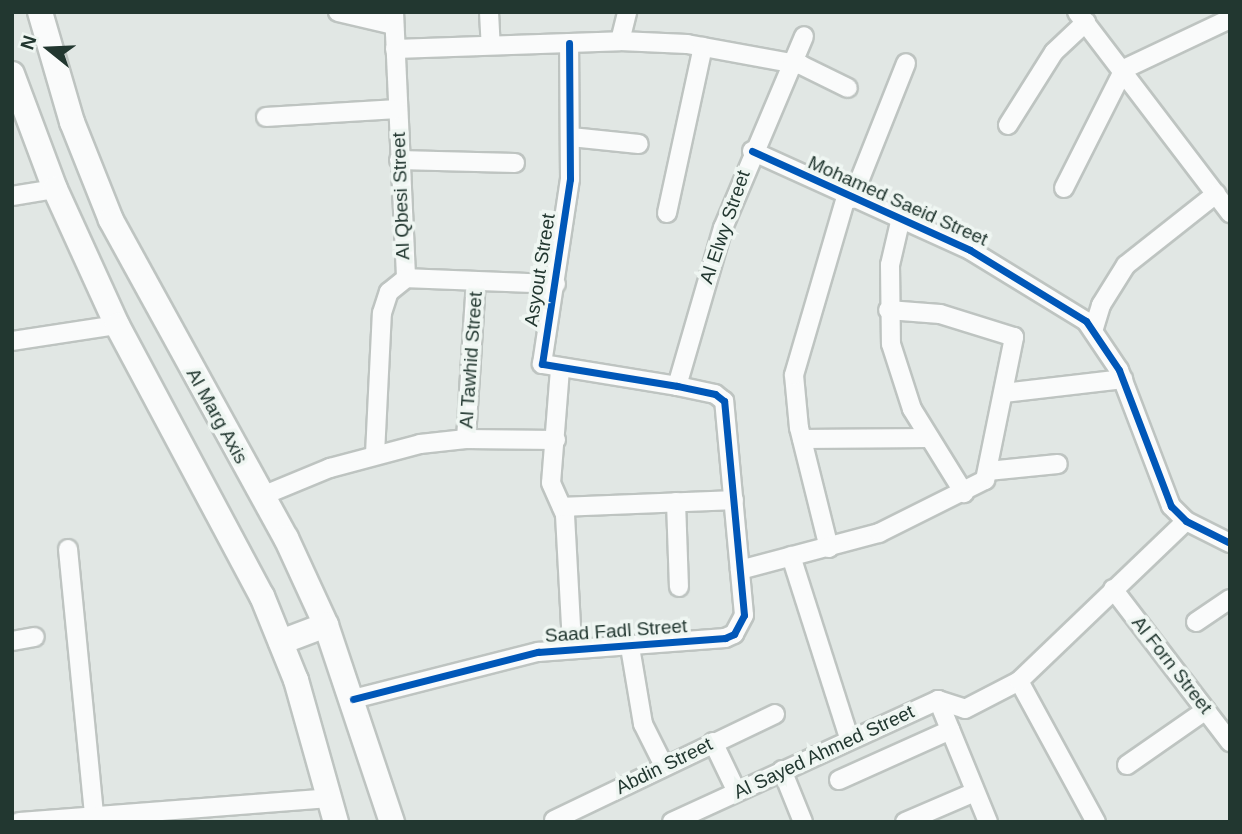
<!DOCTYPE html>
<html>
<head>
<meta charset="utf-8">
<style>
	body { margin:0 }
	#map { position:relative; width:1242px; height:834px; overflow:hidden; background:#e1e7e4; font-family:Arial,sans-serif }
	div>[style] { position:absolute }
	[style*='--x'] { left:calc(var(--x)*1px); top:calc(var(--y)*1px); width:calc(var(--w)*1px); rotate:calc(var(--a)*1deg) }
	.roads { filter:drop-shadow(2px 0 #bec4c1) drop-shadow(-2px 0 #bec4c1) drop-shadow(0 2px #bec4c1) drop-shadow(0 -2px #bec4c1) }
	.street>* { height:18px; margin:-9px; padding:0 9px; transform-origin:9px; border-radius:9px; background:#fafbfb }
	.secondary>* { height:24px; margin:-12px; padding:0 12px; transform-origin:12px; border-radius:12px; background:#fafbfb }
	.cycleway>* { height:7px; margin:-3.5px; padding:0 3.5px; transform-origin:3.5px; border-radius:3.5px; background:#0057b8 }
	span { translate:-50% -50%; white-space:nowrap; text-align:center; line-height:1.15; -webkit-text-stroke:7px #eff6f2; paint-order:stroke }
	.street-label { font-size:19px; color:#223730 }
	.frame { position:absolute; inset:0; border:14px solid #223730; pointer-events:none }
	.north { position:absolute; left:14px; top:14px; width:70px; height:70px; -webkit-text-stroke:5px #eff6f2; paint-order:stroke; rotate:288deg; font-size:19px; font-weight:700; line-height:28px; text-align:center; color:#223730 }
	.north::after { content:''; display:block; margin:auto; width:24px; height:32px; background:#223730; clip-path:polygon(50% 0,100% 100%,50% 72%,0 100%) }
</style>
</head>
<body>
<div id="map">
	<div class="roads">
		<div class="street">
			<i style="--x:338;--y:12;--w:57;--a:13.1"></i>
			<i style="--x:394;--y:12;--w:266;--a:87.4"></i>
			<i style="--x:489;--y:12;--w:33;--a:87"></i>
			<i style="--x:1077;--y:12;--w:253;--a:52.7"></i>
			<i style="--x:620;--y:41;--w:30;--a:-76"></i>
			<i style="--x:395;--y:49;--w:225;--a:-2"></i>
			<i style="--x:620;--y:41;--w:67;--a:2.6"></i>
			<i style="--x:687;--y:44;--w:116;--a:10.4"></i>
			<i style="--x:801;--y:65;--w:52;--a:26.1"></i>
			<i style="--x:266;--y:117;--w:131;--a:-3.5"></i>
			<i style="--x:1008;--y:125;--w:86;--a:-57.8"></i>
			<i style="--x:1054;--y:52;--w:44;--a:-43.2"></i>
			<i style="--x:571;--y:137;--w:68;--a:5.9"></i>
			<i style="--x:752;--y:151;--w:239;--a:24.4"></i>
			<i style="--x:970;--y:250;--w:136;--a:31.5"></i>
			<i style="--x:1086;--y:321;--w:59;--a:56"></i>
			<i style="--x:1119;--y:370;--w:146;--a:69.1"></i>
			<i style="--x:1171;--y:506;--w:21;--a:45"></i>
			<i style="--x:1186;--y:521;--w:49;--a:26.6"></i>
			<i style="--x:399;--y:160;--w:116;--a:1.5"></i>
			<i style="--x:1064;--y:188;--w:133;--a:-63.2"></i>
			<i style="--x:1124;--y:69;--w:117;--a:-25.3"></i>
			<i style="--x:12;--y:196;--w:44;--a:-9.2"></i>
			<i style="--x:852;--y:199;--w:146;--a:-68.3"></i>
			<i style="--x:667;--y:213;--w:170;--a:-77.8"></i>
			<i style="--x:900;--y:222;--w:44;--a:103.1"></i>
			<i style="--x:890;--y:265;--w:79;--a:89.3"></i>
			<i style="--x:891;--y:344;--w:68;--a:72.1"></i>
			<i style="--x:912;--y:409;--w:99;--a:58.2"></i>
			<i style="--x:406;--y:278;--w:150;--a:2.3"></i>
			<i style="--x:1094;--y:328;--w:24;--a:-73"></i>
			<i style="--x:1101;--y:305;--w:47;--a:-58"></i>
			<i style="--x:1126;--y:265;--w:115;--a:-38.3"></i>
			<i style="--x:12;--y:341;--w:106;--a:-8.7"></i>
			<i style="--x:560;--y:369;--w:114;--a:94.5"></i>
			<i style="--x:551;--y:483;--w:35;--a:66"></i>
			<i style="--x:565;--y:515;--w:131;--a:86.9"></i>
			<i style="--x:677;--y:386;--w:165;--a:-73.8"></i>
			<i style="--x:723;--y:228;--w:208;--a:-67.1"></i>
			<i style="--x:1004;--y:393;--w:120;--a:-6.7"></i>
			<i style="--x:466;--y:439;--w:158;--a:-86.4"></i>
			<i style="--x:802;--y:439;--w:127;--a:-0.5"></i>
			<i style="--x:375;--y:454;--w:141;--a:-87.2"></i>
			<i style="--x:382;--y:313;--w:22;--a:-72"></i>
			<i style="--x:389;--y:292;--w:22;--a:-39"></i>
			<i style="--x:988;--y:471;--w:70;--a:-5.7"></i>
			<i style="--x:262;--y:496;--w:74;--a:-22.4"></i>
			<i style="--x:330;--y:468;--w:93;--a:-14.9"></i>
			<i style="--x:420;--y:444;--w:46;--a:-6.2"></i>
			<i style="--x:466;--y:439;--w:90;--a:0.6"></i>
			<i style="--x:676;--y:502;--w:85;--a:88"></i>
			<i style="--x:562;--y:507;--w:172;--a:-2.3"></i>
			<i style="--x:829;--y:548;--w:124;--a:-104"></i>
			<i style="--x:799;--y:428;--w:53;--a:-95.4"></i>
			<i style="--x:794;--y:375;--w:185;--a:-73.7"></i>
			<i style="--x:68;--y:549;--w:268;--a:84.4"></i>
			<i style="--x:791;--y:556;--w:191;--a:72.3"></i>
			<i style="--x:740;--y:570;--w:144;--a:-14.9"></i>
			<i style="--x:879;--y:533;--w:119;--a:-26.6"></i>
			<i style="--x:985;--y:480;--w:146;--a:-78.5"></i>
			<i style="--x:1014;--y:337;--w:77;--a:-162.7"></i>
			<i style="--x:940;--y:314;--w:52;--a:-175.6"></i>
			<i style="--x:1113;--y:589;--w:193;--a:52.6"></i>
			<i style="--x:1196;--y:622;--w:41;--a:-34.1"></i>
			<i style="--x:12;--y:641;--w:23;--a:-10"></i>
			<i style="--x:630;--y:647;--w:78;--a:80.4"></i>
			<i style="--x:643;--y:724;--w:47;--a:63.4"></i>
			<i style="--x:1019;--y:681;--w:161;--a:61.4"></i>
			<i style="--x:353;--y:699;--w:191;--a:-14.3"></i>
			<i style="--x:538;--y:652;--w:188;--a:-4.3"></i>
			<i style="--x:725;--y:638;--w:10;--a:-24"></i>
			<i style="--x:734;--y:634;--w:21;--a:-62"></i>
			<i style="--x:744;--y:615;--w:215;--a:-95.3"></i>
			<i style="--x:724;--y:401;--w:11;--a:-142"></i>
			<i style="--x:715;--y:394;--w:39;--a:-168"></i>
			<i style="--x:677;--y:386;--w:137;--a:-170.7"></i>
			<i style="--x:542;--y:364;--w:187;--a:-81.4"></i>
			<i style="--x:570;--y:179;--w:136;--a:-90.4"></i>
			<i style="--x:938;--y:700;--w:28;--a:18"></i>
			<i style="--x:965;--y:709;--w:61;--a:-27.4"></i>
			<i style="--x:1019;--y:681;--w:231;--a:-43.8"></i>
			<i style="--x:938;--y:700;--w:132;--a:67.7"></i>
			<i style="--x:713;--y:742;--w:55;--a:64.4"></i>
			<i style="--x:1127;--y:765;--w:96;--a:-34.8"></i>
			<i style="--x:782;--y:770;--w:56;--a:68"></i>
			<i style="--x:839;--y:780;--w:122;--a:-24.2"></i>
			<i style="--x:554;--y:820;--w:245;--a:-25.6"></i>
			<i style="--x:19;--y:822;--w:312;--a:-4.4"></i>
			<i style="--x:672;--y:822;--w:293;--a:-24.6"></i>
			<i style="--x:905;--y:822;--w:76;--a:-23.2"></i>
		</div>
		<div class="secondary">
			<i style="--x:40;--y:12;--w:115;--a:73.8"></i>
			<i style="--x:72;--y:122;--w:105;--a:68.3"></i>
			<i style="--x:111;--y:220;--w:363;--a:61.2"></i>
			<i style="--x:286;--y:538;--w:96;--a:65.3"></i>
			<i style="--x:326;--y:625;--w:208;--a:71.5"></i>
			<i style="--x:12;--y:74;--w:123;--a:69.5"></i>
			<i style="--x:55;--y:189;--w:149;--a:65.5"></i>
			<i style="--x:117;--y:325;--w:307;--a:61.9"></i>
			<i style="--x:262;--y:596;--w:91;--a:68"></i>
			<i style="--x:296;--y:680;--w:148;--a:74.3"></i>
			<i style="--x:281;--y:642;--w:48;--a:-20.7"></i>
		</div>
	</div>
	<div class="cycleway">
		<i style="--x:752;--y:151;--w:239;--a:24.4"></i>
		<i style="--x:970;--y:250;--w:136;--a:31.5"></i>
		<i style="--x:1086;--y:321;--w:59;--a:56"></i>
		<i style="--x:1119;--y:370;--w:146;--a:69.1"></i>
		<i style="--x:1171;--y:506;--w:21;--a:45"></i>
		<i style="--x:1186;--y:521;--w:49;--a:26.6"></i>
		<i style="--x:353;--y:699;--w:191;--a:-14.3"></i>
		<i style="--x:538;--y:652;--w:188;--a:-4.3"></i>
		<i style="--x:725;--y:638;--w:10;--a:-24"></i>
		<i style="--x:734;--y:634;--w:21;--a:-62"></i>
		<i style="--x:744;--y:615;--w:215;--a:-95.3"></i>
		<i style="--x:724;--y:401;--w:11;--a:-142"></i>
		<i style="--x:715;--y:394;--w:39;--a:-168"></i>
		<i style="--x:677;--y:386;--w:137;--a:-170.7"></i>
		<i style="--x:542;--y:364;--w:187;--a:-81.4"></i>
		<i style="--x:570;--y:179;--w:136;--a:-90.4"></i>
	</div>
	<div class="street-label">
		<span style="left:401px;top:196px;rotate:-92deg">Al Qbesi Street</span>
		<span style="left:898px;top:201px;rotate:24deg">Mohamed Saeid Street</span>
		<span style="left:725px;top:227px;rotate:-71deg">Al Elwy Street</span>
		<span style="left:540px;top:270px;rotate:-81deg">Asyout Street</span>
		<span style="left:471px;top:360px;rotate:-86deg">Al Tawhid Street</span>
		<span style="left:217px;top:416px;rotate:61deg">Al Marg Axis</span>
		<span style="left:616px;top:631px;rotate:-4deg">Saad Fadl Street</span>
		<span style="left:1172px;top:665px;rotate:52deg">Al Forn Street</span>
		<span style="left:824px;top:752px;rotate:-25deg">Al Sayed Ahmed Street</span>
		<span style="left:664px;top:766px;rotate:-26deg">Abdin Street</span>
	</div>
	<div class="frame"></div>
	<div class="north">N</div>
</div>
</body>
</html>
